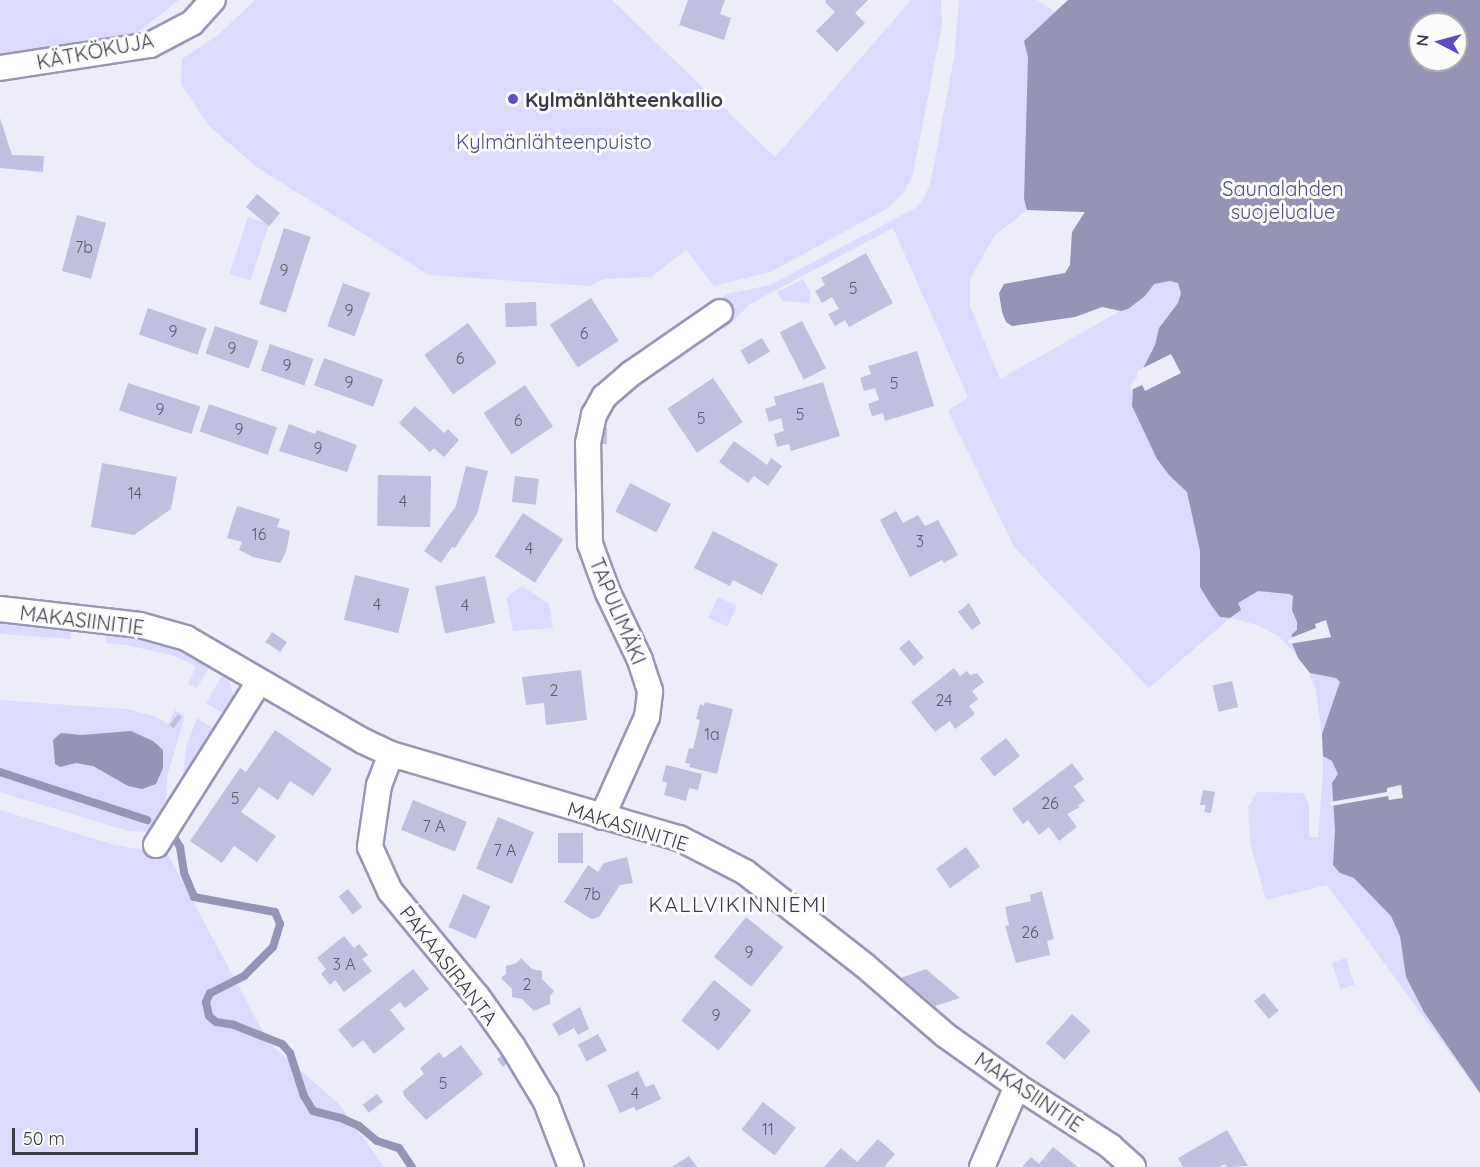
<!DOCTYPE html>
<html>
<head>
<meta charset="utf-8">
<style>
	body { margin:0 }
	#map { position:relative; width:1480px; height:1167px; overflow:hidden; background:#ededf9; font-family:Quicksand,sans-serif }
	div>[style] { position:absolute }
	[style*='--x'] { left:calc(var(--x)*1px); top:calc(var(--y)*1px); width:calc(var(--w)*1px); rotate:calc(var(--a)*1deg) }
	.green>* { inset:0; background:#dcdbfd; transform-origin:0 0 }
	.water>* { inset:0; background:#9594b5 }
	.pier>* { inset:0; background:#ededf9 }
	.stream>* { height:8px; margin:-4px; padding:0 4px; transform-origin:4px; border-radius:4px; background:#9594b5 }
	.building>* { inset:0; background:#bfbfde; transform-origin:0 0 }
	.roads { filter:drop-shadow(2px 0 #9796b3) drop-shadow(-2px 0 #9796b3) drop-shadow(0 2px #9796b3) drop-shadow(0 -2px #9796b3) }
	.minor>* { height:24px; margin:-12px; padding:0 12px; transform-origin:12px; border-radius:12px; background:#fff }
	.dots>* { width:16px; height:16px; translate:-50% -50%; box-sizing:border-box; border:3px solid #fbfbfb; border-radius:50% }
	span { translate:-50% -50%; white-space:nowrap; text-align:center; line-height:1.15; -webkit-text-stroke:6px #fbfbfb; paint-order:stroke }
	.number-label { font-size:16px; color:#5c5c6e }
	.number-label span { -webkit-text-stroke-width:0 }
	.street-label { font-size:20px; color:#3b3b48 }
	.poi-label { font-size:20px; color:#3b3b48; font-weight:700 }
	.left { translate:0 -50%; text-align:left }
	.park-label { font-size:20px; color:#524e7e }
	.neighbourhood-label { font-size:21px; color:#3b3b48; letter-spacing:1.5px }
	.north { position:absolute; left:1408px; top:12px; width:60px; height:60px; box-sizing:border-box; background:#fbfbfb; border:2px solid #aeaeb3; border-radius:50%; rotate:276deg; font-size:16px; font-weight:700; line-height:24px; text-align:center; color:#3b3b48 }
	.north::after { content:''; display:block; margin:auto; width:21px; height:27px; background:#604ac3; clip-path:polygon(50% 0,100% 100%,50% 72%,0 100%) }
	.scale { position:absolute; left:12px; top:1128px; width:186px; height:27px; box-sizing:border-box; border:3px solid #3b3b48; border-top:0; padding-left:8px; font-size:18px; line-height:21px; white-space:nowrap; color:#3b3b48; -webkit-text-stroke:4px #fbfbfb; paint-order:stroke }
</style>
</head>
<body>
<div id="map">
	<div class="green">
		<i style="clip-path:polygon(0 0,179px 0,131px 38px,0 58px)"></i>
		<i style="clip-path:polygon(255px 0,612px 0,775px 157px,911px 0,941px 0,942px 25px,913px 174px,904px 192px,888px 208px,770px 272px,714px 286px,686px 250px,651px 277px,604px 279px,590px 286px,429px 275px,258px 168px,209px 126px,181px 84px,182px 59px,218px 35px)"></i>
		<i style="clip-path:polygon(evenodd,959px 0,1037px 0,1055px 12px,1068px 0,1480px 0,1480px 1094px,1327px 885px,1266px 900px,1250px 843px,1248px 807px,1257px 792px,1304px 793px,1309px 804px,1309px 837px,1318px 837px,1323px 771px,1322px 734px,1315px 687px,1304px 662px,1278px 636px,1257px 625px,1230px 618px,1149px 688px,1014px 547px,948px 411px,968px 397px,893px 228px,750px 304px,724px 330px,720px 324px,734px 314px,722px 298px,726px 294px,770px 285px,917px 207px,925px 196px,931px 181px,954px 57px,959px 0,1420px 24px,1456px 24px,1456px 60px,1420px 60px,1420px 24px,959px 0,1027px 210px,1084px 212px,1072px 232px,1070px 265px,1065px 273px,1082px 315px,1102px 307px,1114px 308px,1120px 311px,1000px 379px,970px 306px,970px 279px,995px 235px,1027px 210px)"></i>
		<i style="left:248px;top:217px;width:22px;height:60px;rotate:18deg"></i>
		<i style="clip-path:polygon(803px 279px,810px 291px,810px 303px,782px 301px,777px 292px)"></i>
		<i style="clip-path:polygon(522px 586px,549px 604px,553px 628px,513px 631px,506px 598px)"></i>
		<i style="left:718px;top:597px;width:21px;height:23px;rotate:25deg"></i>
		<i style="clip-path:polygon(0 619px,70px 628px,71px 639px,0 634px)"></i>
		<i style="clip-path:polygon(121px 630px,170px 645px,210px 666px,197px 688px,188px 684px,196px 666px,171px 655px,126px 645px,106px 643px,107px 634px)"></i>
		<i style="clip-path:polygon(223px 674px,229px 679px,234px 700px,227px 714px,224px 714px,206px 703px)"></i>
		<i style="clip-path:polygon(0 700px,126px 709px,155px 716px,168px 724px,175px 710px,185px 716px,167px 777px,166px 810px,158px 823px,147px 832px,128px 831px,0 792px)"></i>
		<i style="clip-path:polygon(197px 718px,212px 728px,213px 736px,183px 780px,186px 747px)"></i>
		<i style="clip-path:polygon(0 810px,111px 844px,168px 855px,269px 1043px,339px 1104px,384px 1167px,0 1167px)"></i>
		<i style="left:1346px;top:958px;width:28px;height:15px;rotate:72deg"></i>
	</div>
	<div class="water">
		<i style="clip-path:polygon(evenodd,1068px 0,1480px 0,1480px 1093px,1424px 1012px,1406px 977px,1400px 936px,1391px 916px,1354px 878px,1340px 873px,1333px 865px,1335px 830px,1332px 783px,1338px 774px,1332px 761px,1323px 756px,1322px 734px,1340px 682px,1336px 678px,1310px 673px,1298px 658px,1291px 641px,1292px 634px,1297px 630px,1297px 622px,1292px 610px,1293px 596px,1289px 594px,1258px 591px,1238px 603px,1241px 610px,1230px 618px,1220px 617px,1211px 605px,1200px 587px,1200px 551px,1187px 492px,1169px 475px,1157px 459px,1132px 406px,1133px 388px,1155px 345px,1159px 328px,1178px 303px,1181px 293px,1178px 283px,1170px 281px,1154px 284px,1145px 296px,1128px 309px,1121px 311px,1102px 307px,1075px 317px,1012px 326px,1006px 322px,1002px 312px,999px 293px,1004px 284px,1065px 273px,1070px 265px,1072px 232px,1085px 212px,1027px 210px,1024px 199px,1028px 57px,1024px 41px,1068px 0,1420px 24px,1456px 24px,1456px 60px,1420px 60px,1420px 24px)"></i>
		<i style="clip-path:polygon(131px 731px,153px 741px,163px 750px,163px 768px,156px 784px,142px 789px,128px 786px,93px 766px,76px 763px,60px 767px,55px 764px,53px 740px,61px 733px,82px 735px)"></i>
	</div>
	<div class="pier">
		<i style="clip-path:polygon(1171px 354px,1181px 373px,1145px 391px,1142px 385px,1129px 391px,1133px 380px,1137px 378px,1137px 371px)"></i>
		<i style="clip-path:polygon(1326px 620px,1331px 637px,1289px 644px,1288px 639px,1316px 628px,1315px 624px)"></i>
		<i style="clip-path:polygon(1401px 785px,1403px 798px,1389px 800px,1388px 796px,1331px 806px,1330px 802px,1387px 792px,1387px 788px)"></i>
	</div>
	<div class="stream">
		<i style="--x:0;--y:772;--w:155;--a:18.1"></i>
		<i style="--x:174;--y:837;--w:12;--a:59"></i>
		<i style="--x:180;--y:847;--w:26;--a:81"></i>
		<i style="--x:184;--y:873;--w:26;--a:67"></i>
		<i style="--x:194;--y:897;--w:82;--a:10.5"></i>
		<i style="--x:275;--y:912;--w:13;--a:67"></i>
		<i style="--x:280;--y:924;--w:24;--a:107"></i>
		<i style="--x:273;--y:947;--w:41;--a:135"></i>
		<i style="--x:244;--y:976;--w:38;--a:153"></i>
		<i style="--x:210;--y:993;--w:10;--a:114"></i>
		<i style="--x:206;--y:1002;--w:14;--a:78"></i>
		<i style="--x:209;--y:1016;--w:9;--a:41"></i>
		<i style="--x:216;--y:1022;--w:18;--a:9"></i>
		<i style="--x:234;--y:1025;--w:52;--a:21.6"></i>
		<i style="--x:282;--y:1044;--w:12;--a:48"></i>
		<i style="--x:290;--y:1053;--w:45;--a:72"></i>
		<i style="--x:304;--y:1096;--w:17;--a:59"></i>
		<i style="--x:313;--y:1111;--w:29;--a:14"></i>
		<i style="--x:341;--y:1118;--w:20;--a:24"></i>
		<i style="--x:359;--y:1126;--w:23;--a:40"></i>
		<i style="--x:377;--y:1141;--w:23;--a:18"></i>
		<i style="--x:399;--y:1148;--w:23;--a:56"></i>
	</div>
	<div class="building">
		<i style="clip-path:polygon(688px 0,725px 0,720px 14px,731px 18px,724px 40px,679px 25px)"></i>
		<i style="clip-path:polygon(826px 0,868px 0,855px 13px,865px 23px,837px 52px,816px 31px,835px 12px,825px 2px)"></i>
		<i style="clip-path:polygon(0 118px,12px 155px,44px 156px,43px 172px,0 168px)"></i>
		<i style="left:257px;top:194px;width:30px;height:17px;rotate:40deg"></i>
		<i style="left:77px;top:215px;width:30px;height:58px;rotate:15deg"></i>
		<i style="left:284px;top:228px;width:28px;height:80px;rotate:18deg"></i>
		<i style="clip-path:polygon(866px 253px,893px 303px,849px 327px,845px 320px,835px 326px,828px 314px,839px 309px,832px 297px,822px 303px,815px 291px,825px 285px,821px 278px)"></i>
		<i style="left:343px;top:283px;width:29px;height:46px;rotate:20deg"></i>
		<i style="left:591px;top:298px;width:51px;height:49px;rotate:57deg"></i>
		<i style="left:536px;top:302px;width:24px;height:31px;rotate:88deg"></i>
		<i style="left:148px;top:308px;width:62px;height:28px;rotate:19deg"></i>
		<i style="left:802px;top:321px;width:53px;height:25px;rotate:63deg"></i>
		<i style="left:468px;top:323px;width:49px;height:54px;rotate:54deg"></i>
		<i style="left:215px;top:326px;width:46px;height:29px;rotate:19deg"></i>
		<i style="left:762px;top:338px;width:16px;height:25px;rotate:60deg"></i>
		<i style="left:270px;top:344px;width:46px;height:28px;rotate:19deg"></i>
		<i style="clip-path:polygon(917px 351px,934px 406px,885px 421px,883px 413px,872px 416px,868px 404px,879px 400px,875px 388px,864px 391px,860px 378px,871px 374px,868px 366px)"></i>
		<i style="left:324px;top:358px;width:63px;height:29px;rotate:20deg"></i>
		<i style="left:713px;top:378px;width:53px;height:55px;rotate:56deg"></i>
		<i style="clip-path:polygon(823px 382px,840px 436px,791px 451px,789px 444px,777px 447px,774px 434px,784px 431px,781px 418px,769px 422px,765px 409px,776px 405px,774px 397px)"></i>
		<i style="left:128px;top:383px;width:76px;height:29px;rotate:18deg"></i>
		<i style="left:525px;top:385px;width:50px;height:50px;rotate:56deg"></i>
		<i style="left:209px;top:404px;width:72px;height:29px;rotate:19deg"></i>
		<i style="clip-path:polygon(415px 406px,444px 433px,448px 429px,459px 440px,444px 457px,434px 448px,430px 452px,399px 423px)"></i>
		<i style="clip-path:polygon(289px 424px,315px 434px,317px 430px,357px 445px,347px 472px,279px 451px)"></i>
		<i style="left:601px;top:428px;width:6px;height:16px"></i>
		<i style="clip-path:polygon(734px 441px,767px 465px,771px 458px,782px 466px,768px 486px,754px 476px,748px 483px,719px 462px)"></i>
		<i style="clip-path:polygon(102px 463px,177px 477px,171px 509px,134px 535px,91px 527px)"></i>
		<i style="clip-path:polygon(466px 466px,488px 471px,477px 514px,455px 548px,452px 547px,441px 563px,424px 551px,456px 506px)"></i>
		<i style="left:378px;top:475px;width:53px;height:51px;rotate:1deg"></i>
		<i style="left:515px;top:476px;width:24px;height:26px;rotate:7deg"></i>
		<i style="left:630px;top:483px;width:46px;height:32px;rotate:27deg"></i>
		<i style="clip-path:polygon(237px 506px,280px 519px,277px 527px,290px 531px,286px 552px,280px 563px,253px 557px,239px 550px,242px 542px,227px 538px)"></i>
		<i style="clip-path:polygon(896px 511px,903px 523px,918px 515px,925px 526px,938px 520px,958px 555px,944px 563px,942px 560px,910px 577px,880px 520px)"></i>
		<i style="left:523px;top:513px;width:48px;height:52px;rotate:33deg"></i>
		<i style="clip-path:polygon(713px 531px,778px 564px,762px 595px,733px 580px,730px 586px,694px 568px)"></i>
		<i style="left:355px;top:575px;width:56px;height:46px;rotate:14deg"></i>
		<i style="left:485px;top:576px;width:48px;height:51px;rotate:78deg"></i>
		<i style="clip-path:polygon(969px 603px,981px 623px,972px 630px,958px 612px)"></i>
		<i style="left:272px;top:632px;width:18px;height:12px;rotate:34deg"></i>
		<i style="left:909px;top:640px;width:23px;height:13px;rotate:50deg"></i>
		<i style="clip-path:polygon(954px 668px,960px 676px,967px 671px,970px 675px,977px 673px,984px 682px,972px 691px,978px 699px,969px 706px,975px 714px,955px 729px,950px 721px,935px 732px,911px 702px)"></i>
		<i style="clip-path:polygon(581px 670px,587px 720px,546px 725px,544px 703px,526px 705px,522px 677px)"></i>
		<i style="left:1232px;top:681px;width:27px;height:20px;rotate:77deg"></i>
		<i style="clip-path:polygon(705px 702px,733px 709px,717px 774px,689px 767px,690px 764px,685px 763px,689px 748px,693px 749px,700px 720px,696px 719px,700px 704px,704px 706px)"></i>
		<i style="left:178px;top:714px;width:5px;height:14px;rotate:37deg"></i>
		<i style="clip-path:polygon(275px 730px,332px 769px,313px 796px,290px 781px,278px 800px,259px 787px,241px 812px,276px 836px,257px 862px,234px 846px,222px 863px,190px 841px,240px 768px,246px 772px)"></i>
		<i style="left:1006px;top:738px;width:23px;height:33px;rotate:52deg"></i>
		<i style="clip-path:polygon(1072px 763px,1084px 779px,1074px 786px,1085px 801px,1078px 805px,1080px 807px,1067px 814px,1077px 827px,1059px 841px,1049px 827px,1039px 835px,1028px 820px,1023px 824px,1012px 809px)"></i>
		<i style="clip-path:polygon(666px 765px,702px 774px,698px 790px,689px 788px,686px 801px,664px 795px,667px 783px,662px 781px)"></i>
		<i style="clip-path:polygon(1203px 790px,1215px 792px,1211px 813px,1204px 812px,1206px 805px,1200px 805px)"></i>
		<i style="left:413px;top:800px;width:58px;height:32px;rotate:22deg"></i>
		<i style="left:498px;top:817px;width:39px;height:56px;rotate:23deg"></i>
		<i style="left:558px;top:833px;width:25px;height:30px"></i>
		<i style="left:966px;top:847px;width:24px;height:37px;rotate:54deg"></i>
		<i style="clip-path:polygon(627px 857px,633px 883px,620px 885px,599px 917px,591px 919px,564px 902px,588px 865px,598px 872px,604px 863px)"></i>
		<i style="left:348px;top:889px;width:23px;height:12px;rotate:52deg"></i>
		<i style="clip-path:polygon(1042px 891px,1054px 939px,1047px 941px,1050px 955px,1016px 963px,1005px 926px,1009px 925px,1005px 907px,1031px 901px,1030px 895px)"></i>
		<i style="left:463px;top:894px;width:30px;height:36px;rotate:24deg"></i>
		<i style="left:746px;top:917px;width:48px;height:51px;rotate:39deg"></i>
		<i style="clip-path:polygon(344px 936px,354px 948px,359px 944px,368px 955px,362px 959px,372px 971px,344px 992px,335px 980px,330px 985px,321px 974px,326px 969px,317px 958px)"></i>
		<i style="clip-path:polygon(521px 958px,532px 969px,542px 971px,542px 979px,554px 991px,550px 996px,550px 1004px,534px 1011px,522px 999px,512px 997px,512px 989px,501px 978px,506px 974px,506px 966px,516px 963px)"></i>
		<i style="clip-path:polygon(413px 969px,429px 989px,405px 1008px,400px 1002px,390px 1010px,405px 1029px,374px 1054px,363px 1040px,353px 1048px,338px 1030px)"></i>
		<i style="clip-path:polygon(926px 969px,960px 998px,935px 1006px,901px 978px)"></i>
		<i style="left:714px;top:980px;width:48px;height:52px;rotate:39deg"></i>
		<i style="left:1264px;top:993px;width:23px;height:13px;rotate:50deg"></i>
		<i style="clip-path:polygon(580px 1007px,589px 1029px,578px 1035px,574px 1028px,559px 1036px,552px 1024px)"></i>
		<i style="left:1072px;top:1014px;width:25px;height:39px;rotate:42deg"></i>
		<i style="left:598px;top:1034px;width:19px;height:23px;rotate:62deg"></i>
		<i style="clip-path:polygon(461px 1045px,483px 1074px,426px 1120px,404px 1096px,403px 1091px,424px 1074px,420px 1068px,439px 1052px,444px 1058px)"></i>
		<i style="clip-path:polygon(504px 1054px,508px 1063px,503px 1067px,497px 1059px)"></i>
		<i style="clip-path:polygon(638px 1071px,646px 1087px,654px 1084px,661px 1099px,636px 1111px,634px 1107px,620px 1113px,607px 1085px)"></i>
		<i style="left:377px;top:1094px;width:10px;height:18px;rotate:53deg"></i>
		<i style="left:763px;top:1102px;width:42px;height:35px;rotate:38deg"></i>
		<i style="clip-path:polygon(1227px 1130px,1248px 1166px,1227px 1167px,1225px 1164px,1219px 1167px,1183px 1167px,1178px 1158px)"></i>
		<i style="clip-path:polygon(878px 1139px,895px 1154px,884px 1167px,824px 1167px,841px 1148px,857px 1162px)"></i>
		<i style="clip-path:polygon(1053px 1147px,1078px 1167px,1022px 1167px,1031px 1157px,1039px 1164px)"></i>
		<i style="clip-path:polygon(689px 1156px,697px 1167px,672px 1167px)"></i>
	</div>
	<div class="roads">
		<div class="minor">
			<i style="--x:0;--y:68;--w:152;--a:-8.7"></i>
			<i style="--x:150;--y:45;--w:47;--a:-27.6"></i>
			<i style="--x:192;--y:23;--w:31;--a:-48"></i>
			<i style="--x:0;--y:609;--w:141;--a:6.5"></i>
			<i style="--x:140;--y:625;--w:48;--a:15.8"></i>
			<i style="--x:186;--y:638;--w:205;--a:30.2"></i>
			<i style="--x:363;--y:741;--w:31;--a:25"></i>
			<i style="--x:391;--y:754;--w:300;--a:16.3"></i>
			<i style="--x:679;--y:838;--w:74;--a:27.3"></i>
			<i style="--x:745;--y:872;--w:151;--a:38"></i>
			<i style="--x:864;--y:965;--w:107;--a:40.8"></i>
			<i style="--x:945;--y:1035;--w:88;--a:35.3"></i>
			<i style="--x:1017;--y:1086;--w:111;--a:32.8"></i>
			<i style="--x:1110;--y:1146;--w:31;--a:42"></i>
			<i style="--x:391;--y:754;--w:33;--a:111"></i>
			<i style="--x:379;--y:785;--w:63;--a:98.3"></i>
			<i style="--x:370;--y:847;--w:48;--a:65.6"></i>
			<i style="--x:390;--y:891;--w:136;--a:50.4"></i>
			<i style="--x:477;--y:996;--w:62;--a:54.8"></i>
			<i style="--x:513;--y:1047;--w:64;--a:59"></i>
			<i style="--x:546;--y:1102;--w:70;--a:69"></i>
			<i style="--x:602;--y:817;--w:110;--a:-65.8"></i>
			<i style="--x:647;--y:717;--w:26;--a:-83"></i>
			<i style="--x:650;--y:691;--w:33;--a:-108"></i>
			<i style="--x:640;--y:660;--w:74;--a:-115.5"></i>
			<i style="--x:608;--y:593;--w:52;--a:-110.2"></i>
			<i style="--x:590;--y:544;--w:101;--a:-91.1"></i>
			<i style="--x:588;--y:443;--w:29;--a:-78"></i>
			<i style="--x:594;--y:415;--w:21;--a:-61"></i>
			<i style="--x:604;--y:397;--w:37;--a:-41"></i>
			<i style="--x:632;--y:373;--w:107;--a:-34.7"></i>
			<i style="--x:156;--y:845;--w:193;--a:-57.7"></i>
			<i style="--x:982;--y:1167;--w:88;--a:-66.6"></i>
		</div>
	</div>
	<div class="dots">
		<i style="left:513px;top:99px;background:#604ac3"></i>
	</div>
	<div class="number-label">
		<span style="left:84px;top:247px">7b</span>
		<span style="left:284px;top:270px">9</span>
		<span style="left:853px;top:288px">5</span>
		<span style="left:349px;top:310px">9</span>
		<span style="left:173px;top:331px">9</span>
		<span style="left:584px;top:333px">6</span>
		<span style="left:232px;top:348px">9</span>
		<span style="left:460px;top:358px">6</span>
		<span style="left:287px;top:365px">9</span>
		<span style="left:349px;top:382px">9</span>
		<span style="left:894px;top:383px">5</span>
		<span style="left:160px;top:409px">9</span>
		<span style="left:800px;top:414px">5</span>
		<span style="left:701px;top:418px">5</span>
		<span style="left:518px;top:420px">6</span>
		<span style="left:239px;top:429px">9</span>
		<span style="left:318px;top:448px">9</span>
		<span style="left:135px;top:493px">14</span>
		<span style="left:403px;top:501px">4</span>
		<span style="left:259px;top:534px">16</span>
		<span style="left:920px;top:541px">3</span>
		<span style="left:529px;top:548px">4</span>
		<span style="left:377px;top:604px">4</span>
		<span style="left:465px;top:605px">4</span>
		<span style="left:554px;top:690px">2</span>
		<span style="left:944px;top:700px">24</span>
		<span style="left:712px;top:734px">1a</span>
		<span style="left:235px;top:798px">5</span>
		<span style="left:1050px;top:803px">26</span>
		<span style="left:434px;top:826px">7 A</span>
		<span style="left:505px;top:850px">7 A</span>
		<span style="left:592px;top:894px">7b</span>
		<span style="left:1030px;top:932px">26</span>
		<span style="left:749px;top:952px">9</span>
		<span style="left:344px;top:964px">3 A</span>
		<span style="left:527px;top:984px">2</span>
		<span style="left:716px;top:1015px">9</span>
		<span style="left:443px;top:1083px">5</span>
		<span style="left:635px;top:1093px">4</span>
		<span style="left:768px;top:1129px">11</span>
	</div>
	<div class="street-label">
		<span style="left:95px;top:51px;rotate:-11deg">KÄTKÖKUJA</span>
		<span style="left:618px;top:611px;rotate:67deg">TAPULIMÄKI</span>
		<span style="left:82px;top:620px;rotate:7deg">MAKASIINITIE</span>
		<span style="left:628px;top:826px;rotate:17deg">MAKASIINITIE</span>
		<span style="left:449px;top:965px;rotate:52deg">PAKAASIRANTA</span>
		<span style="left:1029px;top:1092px;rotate:34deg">MAKASIINITIE</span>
	</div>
	<div class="poi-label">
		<span class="left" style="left:525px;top:99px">Kylmänlähteenkallio</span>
	</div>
	<div class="park-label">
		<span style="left:554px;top:141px">Kylmänlähteenpuisto</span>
		<span style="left:1283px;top:200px">Saunalahden<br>suojelualue</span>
	</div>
	<div class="neighbourhood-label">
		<span style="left:738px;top:904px">KALLVIKINNIEMI</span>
	</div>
	<div class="north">N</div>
	<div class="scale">50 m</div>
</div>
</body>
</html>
